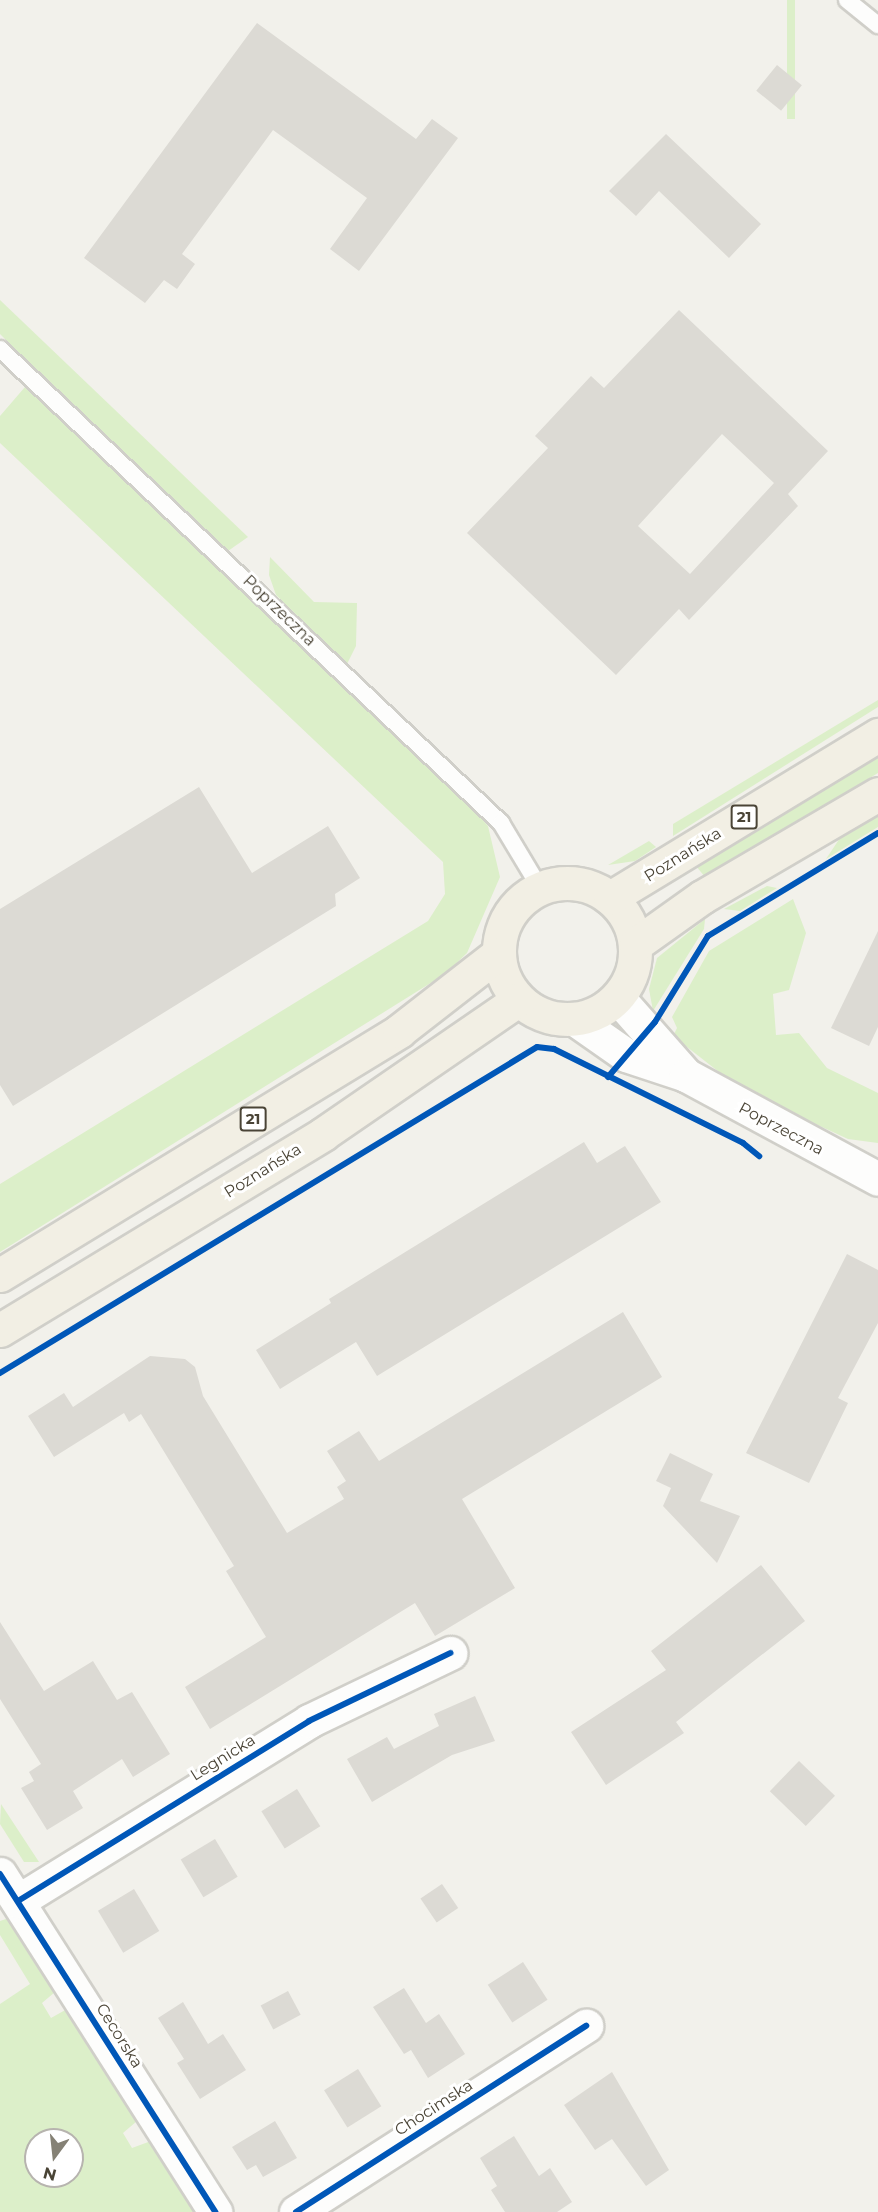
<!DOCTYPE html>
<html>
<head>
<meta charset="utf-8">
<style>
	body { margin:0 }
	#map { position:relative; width:878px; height:2212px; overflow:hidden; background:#f2f1eb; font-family:Montserrat,sans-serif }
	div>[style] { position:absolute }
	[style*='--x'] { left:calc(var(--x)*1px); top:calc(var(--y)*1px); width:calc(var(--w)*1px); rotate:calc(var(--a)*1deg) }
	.green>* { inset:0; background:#dcefc9; transform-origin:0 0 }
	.building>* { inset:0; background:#dcdad4; transform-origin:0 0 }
	.roads { filter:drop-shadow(2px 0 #d0cfc9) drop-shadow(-2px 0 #d0cfc9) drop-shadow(0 2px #d0cfc9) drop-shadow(0 -2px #d0cfc9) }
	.lane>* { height:16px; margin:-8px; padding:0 8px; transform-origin:8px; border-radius:8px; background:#fdfdfc }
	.street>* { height:33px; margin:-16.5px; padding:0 16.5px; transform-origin:16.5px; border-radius:16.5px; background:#fdfdfc }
	.primary>* { height:33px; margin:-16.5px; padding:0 16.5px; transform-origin:16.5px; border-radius:16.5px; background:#f2efe4 }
	.primary>.ring { margin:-16.5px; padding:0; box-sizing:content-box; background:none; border:33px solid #f2efe4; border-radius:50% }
	.cycleway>* { height:6px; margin:-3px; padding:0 3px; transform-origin:3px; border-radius:3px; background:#0057b8 }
	span { translate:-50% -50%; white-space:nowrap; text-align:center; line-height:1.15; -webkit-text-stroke:6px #fff; paint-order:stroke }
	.shield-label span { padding:2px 4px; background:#fff; border:2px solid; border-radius:4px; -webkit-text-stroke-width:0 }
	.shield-label { font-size:15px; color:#4a4436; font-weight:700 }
	.street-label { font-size:16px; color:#4a4436 }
	.north { position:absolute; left:24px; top:2128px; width:60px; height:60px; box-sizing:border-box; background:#fff; border:2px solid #b7b4af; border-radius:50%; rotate:195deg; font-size:16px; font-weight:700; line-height:24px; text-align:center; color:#4a4436 }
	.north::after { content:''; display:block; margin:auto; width:21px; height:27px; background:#858175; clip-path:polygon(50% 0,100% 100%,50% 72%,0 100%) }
</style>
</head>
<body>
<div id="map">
	<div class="green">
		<i style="left:787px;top:0;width:8px;height:119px"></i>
		<i style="clip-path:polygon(0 300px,248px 537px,228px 551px,32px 366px,0 334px)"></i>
		<i style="clip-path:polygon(25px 387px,466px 801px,488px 826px,500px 877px,467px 953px,445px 974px,0 1252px,0 1184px,428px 921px,445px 894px,443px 862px,0 443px,0 416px)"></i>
		<i style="clip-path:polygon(270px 557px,314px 602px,357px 603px,356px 646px,347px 664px,276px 595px,269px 575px)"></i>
		<i style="clip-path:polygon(878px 700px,878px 707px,673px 836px,673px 824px)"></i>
		<i style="clip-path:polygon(878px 751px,878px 773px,705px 877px,696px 866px)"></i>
		<i style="clip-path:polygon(878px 816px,878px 827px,826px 859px,840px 838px)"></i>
		<i style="clip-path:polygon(649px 841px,656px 847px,635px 861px,608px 865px)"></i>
		<i style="clip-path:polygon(767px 886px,777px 888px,740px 911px,724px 909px)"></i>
		<i style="clip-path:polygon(793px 899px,806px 933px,789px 990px,773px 994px,776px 1035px,799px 1033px,827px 1068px,878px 1093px,878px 1143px,848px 1139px,742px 1090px,673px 1036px,677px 1028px,672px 1017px,709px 951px)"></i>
		<i style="clip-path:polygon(705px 919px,704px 929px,653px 1011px,649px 989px,657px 958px)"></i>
		<i style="clip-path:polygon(1px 1804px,39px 1862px,24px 1862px,0 1824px)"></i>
		<i style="clip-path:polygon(evenodd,9px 1918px,55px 1992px,42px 2003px,51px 2018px,67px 2009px,137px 2121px,123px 2133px,132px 2148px,151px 2141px,196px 2212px,0 2212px,0 2004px,30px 1984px,0 1935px,0 1921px,9px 1918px,36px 2140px,72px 2140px,72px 2176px,36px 2176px,36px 2140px)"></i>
	</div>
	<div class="building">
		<i style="clip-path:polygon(257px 23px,416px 139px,432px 119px,458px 138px,359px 271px,330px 249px,367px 198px,273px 130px,182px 254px,195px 264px,177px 289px,164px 280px,145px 303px,84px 258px)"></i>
		<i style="left:777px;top:65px;width:32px;height:33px;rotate:39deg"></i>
		<i style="clip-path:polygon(666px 134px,761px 224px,729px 258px,659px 191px,636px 216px,609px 191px)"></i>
		<i style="clip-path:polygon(evenodd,679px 310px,828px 451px,788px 494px,798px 506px,689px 620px,679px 609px,616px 675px,467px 533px,548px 448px,535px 436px,591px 376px,604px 388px,679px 310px,722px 434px,774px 483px,690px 574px,638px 526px,722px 434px)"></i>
		<i style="clip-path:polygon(199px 787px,252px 873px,328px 826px,360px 878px,335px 894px,336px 906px,13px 1106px,0 1085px,0 909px)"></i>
		<i style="clip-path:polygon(878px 931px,878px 1027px,869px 1046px,831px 1028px)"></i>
		<i style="clip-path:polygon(584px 1142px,597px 1163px,625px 1146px,661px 1202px,377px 1376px,356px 1342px,280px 1389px,256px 1350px,331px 1303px,329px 1299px)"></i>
		<i style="clip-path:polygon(847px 1254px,878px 1270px,878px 1323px,838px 1398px,848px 1403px,809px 1483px,746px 1453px)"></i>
		<i style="clip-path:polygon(623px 1312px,662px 1377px,462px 1499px,515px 1588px,435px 1636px,415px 1603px,210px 1729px,185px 1687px,266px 1637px,226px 1571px,234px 1566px,141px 1414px,129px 1422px,124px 1413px,54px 1457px,28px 1416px,64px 1393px,73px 1407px,150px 1356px,185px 1359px,195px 1367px,203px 1396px,287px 1533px,344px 1499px,337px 1487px,346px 1481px,327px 1451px,359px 1431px,379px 1461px)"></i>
		<i style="clip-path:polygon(670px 1453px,713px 1474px,700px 1501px,740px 1516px,717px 1563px,663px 1506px,671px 1488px,656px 1481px)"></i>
		<i style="clip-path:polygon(761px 1565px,805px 1621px,676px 1722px,684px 1733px,606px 1785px,571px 1732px,666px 1670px,651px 1651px)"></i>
		<i style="clip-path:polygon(0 1622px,44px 1691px,93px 1661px,117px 1700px,132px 1692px,170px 1754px,133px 1777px,122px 1759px,73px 1791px,83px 1808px,47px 1830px,21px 1788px,34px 1781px,29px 1772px,41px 1764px,0 1699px)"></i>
		<i style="clip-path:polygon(475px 1696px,495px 1741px,452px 1755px,372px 1802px,347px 1759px,387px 1737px,394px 1749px,439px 1726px,434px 1714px)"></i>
		<i style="left:799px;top:1761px;width:50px;height:42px;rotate:44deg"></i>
		<i style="left:297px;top:1789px;width:44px;height:42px;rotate:58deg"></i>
		<i style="left:215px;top:1839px;width:44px;height:40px;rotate:59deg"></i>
		<i style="left:442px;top:1884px;width:29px;height:26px;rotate:56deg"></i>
		<i style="left:134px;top:1889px;width:49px;height:42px;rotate:59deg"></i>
		<i style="left:523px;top:1962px;width:45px;height:42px;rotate:57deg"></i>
		<i style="clip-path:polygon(404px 1988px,426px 2023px,439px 2014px,465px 2054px,428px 2078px,411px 2050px,404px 2054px,373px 2007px)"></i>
		<i style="left:288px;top:1991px;width:27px;height:31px;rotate:62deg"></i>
		<i style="clip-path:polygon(183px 2002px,208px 2044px,223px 2034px,246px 2070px,200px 2099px,177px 2063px,184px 2059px,158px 2018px)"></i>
		<i style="left:358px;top:2069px;width:44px;height:40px;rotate:58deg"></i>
		<i style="clip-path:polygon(612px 2072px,669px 2170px,646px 2186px,612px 2139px,595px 2150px,564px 2105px)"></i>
		<i style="clip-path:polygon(275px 2121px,297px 2158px,263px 2177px,256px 2165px,247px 2170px,232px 2147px)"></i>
		<i style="clip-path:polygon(514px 2136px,539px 2176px,550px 2168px,572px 2202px,557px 2212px,505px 2212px,491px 2190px,497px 2186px,480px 2158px)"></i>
	</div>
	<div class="roads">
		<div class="lane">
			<i style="--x:847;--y:0;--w:40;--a:39"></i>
			<i style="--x:0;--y:349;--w:690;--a:43.41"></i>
			<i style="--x:501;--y:823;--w:76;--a:59"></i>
		</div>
		<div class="street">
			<i style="--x:618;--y:998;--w:103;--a:48.6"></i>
			<i style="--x:576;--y:1020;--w:61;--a:35"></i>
			<i style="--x:626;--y:1055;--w:63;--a:18.4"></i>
			<i style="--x:686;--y:1075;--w:218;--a:28.4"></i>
			<i style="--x:0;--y:1874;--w:401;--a:57.5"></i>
			<i style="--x:18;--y:1901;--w:342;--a:-31.7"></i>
			<i style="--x:309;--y:1721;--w:157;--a:-25.7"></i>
			<i style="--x:296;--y:2212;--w:345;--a:-32.7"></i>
		</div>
		<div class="primary">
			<i class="ring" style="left:499px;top:883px;width:103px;height:103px"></i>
			<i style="--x:610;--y:898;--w:314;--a:-31.3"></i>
			<i style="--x:636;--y:944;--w:81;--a:-35.5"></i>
			<i style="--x:702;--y:897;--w:204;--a:-30.3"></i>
			<i style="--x:0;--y:1275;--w:468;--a:-31.4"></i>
			<i style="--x:399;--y:1031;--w:125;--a:-37.9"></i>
			<i style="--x:0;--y:1330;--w:378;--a:-31.2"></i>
			<i style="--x:323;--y:1134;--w:237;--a:-34.5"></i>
		</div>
	</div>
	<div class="cycleway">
		<i style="--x:608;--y:1077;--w:72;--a:-49.5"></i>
		<i style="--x:655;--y:1022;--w:101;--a:-58.4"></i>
		<i style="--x:708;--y:936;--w:199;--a:-31.2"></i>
		<i style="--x:0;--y:1373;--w:628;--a:-31.26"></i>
		<i style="--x:537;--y:1047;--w:17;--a:7"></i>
		<i style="--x:554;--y:1049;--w:211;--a:26.4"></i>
		<i style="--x:743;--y:1143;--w:21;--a:39"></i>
		<i style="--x:0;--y:1874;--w:401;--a:57.5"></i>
		<i style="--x:18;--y:1901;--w:342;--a:-31.7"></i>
		<i style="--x:309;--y:1721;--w:157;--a:-25.7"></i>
		<i style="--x:296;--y:2212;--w:345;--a:-32.7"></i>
	</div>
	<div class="shield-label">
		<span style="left:744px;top:817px">21</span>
		<span style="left:253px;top:1119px">21</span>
	</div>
	<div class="street-label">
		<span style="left:279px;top:611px;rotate:44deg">Poprzeczna</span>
		<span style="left:683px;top:855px;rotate:-32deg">Poznańska</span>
		<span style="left:781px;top:1129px;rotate:28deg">Poprzeczna</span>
		<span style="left:263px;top:1171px;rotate:-32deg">Poznańska</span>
		<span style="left:223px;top:1758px;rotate:-32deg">Legnicka</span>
		<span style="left:119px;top:2036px;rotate:58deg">Cecorska</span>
		<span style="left:434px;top:2108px;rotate:-33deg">Chocimska</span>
	</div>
	<div class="north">N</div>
</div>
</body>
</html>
